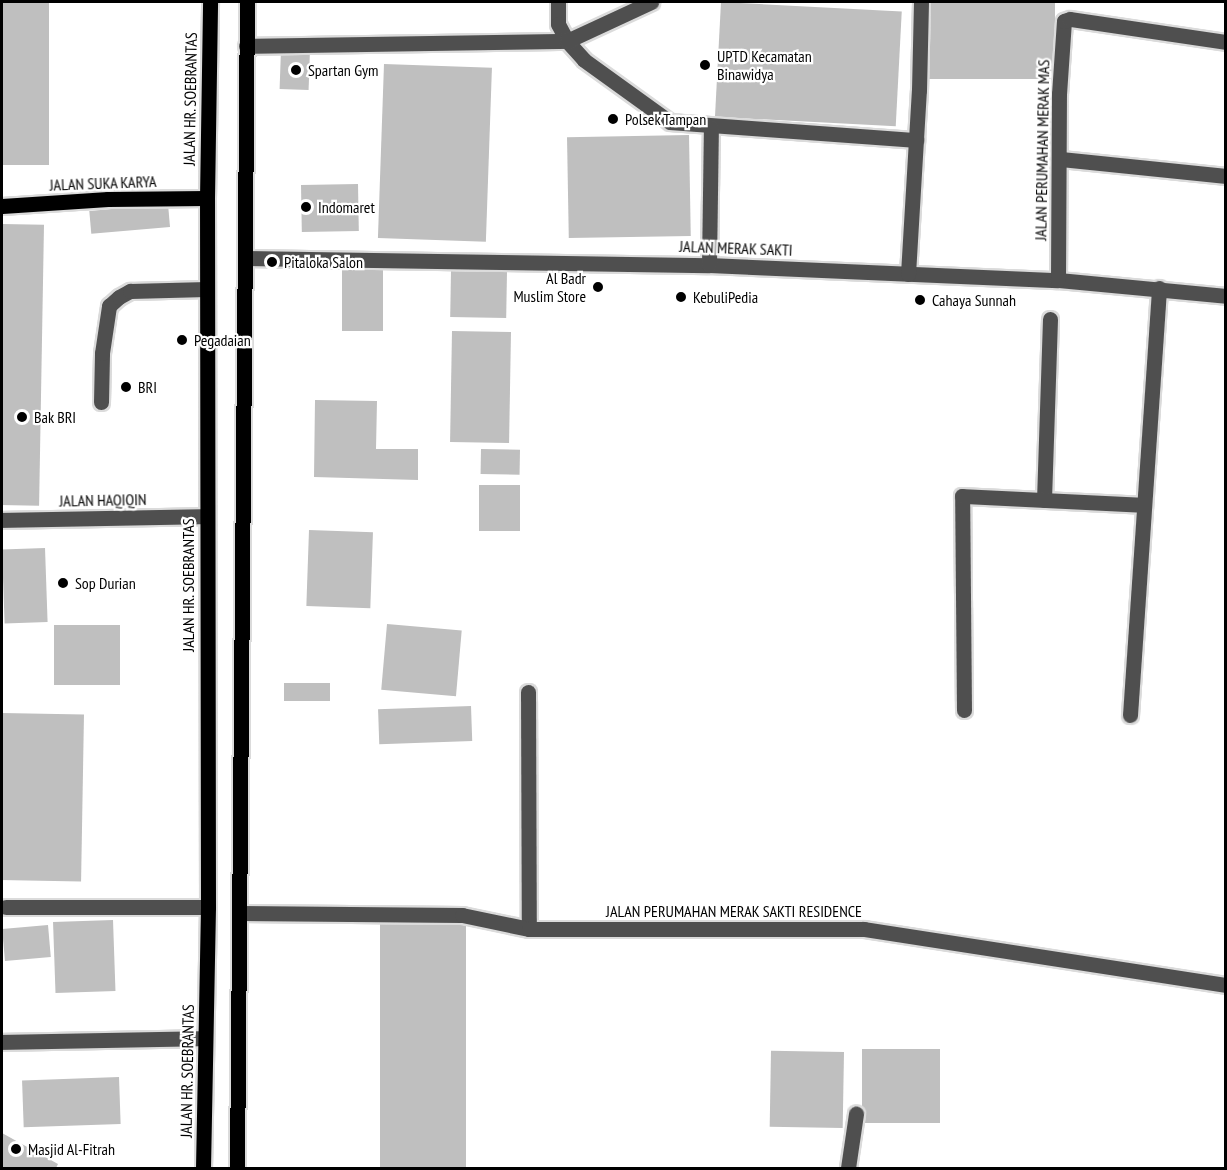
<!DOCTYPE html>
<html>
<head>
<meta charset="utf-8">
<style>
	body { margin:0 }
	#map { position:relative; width:1227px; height:1170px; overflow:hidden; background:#fff; font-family:"PT Sans Narrow",sans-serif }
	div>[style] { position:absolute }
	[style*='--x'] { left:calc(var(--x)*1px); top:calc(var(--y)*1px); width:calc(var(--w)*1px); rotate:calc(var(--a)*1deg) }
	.building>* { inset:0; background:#bfbfbf; transform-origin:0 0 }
	.roads { filter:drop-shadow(2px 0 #dbdbdb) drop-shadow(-2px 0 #dbdbdb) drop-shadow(0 2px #dbdbdb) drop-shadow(0 -2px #dbdbdb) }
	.minor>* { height:15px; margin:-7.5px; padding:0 7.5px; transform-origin:7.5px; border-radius:7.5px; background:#4f4f4f }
	.major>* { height:15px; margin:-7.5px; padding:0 7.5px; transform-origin:7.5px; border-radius:7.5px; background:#000 }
	.dots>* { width:16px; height:16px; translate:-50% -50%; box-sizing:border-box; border:3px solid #fff; border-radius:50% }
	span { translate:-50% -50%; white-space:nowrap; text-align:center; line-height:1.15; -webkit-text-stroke:4.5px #fff; paint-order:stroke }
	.poi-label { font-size:16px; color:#000 }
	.left { translate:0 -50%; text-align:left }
	.right { translate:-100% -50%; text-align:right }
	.street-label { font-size:16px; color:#000 }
	.frame { position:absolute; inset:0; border:3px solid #000; pointer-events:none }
</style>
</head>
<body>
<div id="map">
	<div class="building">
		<i style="left:2px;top:2px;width:47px;height:163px"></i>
		<i style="left:721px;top:2px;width:181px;height:115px;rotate:3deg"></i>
		<i style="left:926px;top:2px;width:129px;height:77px"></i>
		<i style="left:281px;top:49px;width:29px;height:40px;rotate:2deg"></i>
		<i style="left:384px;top:64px;width:108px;height:174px;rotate:2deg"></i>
		<i style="left:689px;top:135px;width:101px;height:122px;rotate:89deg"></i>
		<i style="left:358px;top:184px;width:47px;height:57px;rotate:89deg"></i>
		<i style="left:168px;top:204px;width:23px;height:79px;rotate:85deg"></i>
		<i style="left:2px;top:224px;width:42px;height:281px;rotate:1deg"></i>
		<i style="left:342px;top:264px;width:41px;height:67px"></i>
		<i style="left:451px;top:271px;width:56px;height:46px;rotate:1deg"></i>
		<i style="left:452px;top:331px;width:59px;height:111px;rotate:1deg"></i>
		<i style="clip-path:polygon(315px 400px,377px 401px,376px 449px,418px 449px,418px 480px,314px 477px)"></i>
		<i style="left:481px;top:449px;width:39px;height:25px;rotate:1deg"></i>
		<i style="left:479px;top:485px;width:41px;height:46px"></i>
		<i style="left:309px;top:530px;width:64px;height:76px;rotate:2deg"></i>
		<i style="left:45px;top:548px;width:74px;height:43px;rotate:88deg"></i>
		<i style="left:387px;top:624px;width:75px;height:66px;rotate:5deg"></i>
		<i style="left:54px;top:625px;width:66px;height:60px"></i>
		<i style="left:284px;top:683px;width:46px;height:18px"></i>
		<i style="left:471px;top:706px;width:35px;height:93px;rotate:88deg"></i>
		<i style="left:2px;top:713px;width:82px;height:167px;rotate:1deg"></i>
		<i style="left:113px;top:920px;width:71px;height:60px;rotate:88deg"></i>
		<i style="left:380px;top:921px;width:86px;height:247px"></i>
		<i style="left:48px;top:925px;width:32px;height:46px;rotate:85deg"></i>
		<i style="left:862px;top:1049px;width:78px;height:74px"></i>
		<i style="left:844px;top:1052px;width:76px;height:73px;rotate:91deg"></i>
		<i style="left:119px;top:1077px;width:47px;height:97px;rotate:88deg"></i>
		<i style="clip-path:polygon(2px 1133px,58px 1164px,56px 1168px,2px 1168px)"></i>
	</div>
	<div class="roads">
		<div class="minor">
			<i style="--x:558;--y:2;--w:22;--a:90"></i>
			<i style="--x:558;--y:24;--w:19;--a:62"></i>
			<i style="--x:567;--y:41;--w:25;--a:48"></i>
			<i style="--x:584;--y:60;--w:106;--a:35.8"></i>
			<i style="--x:670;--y:122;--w:247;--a:4.2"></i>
			<i style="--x:246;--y:46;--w:321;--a:-0.9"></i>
			<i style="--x:567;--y:41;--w:93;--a:-24.9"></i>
			<i style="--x:1061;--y:159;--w:166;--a:5.9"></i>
			<i style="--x:245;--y:258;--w:464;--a:0.9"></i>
			<i style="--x:709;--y:265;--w:349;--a:2.5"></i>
			<i style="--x:1058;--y:280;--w:169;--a:5.4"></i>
			<i style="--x:709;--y:265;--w:138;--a:-89.2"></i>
			<i style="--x:908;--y:274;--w:184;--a:-86.6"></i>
			<i style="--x:919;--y:90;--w:88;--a:-88.7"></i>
			<i style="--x:1058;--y:280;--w:186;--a:-89.7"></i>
			<i style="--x:1059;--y:94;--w:73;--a:-86.1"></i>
			<i style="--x:1064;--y:21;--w:6;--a:-18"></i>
			<i style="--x:1070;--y:19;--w:158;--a:8.4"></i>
			<i style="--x:101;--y:402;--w:49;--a:-88.8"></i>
			<i style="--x:102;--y:353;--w:48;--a:-81.5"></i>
			<i style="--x:109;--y:306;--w:13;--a:-42"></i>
			<i style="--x:119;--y:297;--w:13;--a:-29"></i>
			<i style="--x:130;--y:291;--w:77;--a:-1.5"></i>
			<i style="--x:1044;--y:500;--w:181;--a:-88.1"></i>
			<i style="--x:2;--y:520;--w:204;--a:-1.1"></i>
			<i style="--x:528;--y:692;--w:237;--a:89.8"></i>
			<i style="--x:964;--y:710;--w:214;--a:-90.5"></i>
			<i style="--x:962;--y:496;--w:182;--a:2.8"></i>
			<i style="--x:1130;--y:715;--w:428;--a:-86.1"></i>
			<i style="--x:6;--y:907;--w:202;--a:0"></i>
			<i style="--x:239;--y:913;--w:223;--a:0.5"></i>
			<i style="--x:462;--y:915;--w:68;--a:11.8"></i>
			<i style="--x:529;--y:929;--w:335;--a:0"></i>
			<i style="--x:864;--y:929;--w:366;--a:8.8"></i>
			<i style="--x:2;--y:1042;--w:203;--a:-1.1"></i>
			<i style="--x:848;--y:1168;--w:55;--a:-81.6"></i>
		</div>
		<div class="major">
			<i style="--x:2;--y:206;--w:106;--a:-3.8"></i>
			<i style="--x:108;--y:199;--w:99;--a:-0.6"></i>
			<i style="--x:203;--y:1168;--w:261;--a:-88.9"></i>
			<i style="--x:208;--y:907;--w:709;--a:-90.08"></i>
			<i style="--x:207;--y:198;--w:196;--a:-89.1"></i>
			<i style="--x:237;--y:1168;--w:1166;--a:-89.51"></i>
		</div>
	</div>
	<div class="dots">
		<i style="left:705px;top:65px;background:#000"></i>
		<i style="left:296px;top:70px;background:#000"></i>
		<i style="left:613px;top:119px;background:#000"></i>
		<i style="left:306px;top:207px;background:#000"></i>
		<i style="left:272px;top:262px;background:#000"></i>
		<i style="left:598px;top:287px;background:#000"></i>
		<i style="left:681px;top:297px;background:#000"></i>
		<i style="left:920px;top:300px;background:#000"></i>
		<i style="left:182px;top:340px;background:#000"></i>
		<i style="left:126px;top:387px;background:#000"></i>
		<i style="left:22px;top:417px;background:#000"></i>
		<i style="left:63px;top:583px;background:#000"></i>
		<i style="left:16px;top:1149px;background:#000"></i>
	</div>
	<div class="poi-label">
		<span class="left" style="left:717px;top:65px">UPTD Kecamatan<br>Binawidya</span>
		<span class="left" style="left:308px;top:70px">Spartan Gym</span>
		<span class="left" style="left:625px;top:119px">Polsek Tampan</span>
		<span class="left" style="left:318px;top:207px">Indomaret</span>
		<span class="left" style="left:284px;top:262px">Pitaloka Salon</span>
		<span class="right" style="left:586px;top:287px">Al Badr<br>Muslim Store</span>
		<span class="left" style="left:693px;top:297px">KebuliPedia</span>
		<span class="left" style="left:932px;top:300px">Cahaya Sunnah</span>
		<span class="left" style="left:194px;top:340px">Pegadaian</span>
		<span class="left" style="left:138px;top:387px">BRI</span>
		<span class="left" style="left:34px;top:417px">Bak BRI</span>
		<span class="left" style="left:75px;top:583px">Sop Durian</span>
		<span class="left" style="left:28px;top:1149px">Masjid Al-Fitrah</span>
	</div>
	<div class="street-label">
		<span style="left:190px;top:99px;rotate:-89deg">JALAN HR. SOEBRANTAS</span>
		<span style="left:1042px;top:150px;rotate:-89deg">JALAN PERUMAHAN MERAK MAS</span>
		<span style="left:103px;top:183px;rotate:-2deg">JALAN SUKA KARYA</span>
		<span style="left:736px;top:248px;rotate:2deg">JALAN MERAK SAKTI</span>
		<span style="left:103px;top:500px;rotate:-1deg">JALAN HAQIQIN</span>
		<span style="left:188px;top:585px;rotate:-90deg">JALAN HR. SOEBRANTAS</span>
		<span style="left:734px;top:911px">JALAN PERUMAHAN MERAK SAKTI RESIDENCE</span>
		<span style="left:187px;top:1071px;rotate:-89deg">JALAN HR. SOEBRANTAS</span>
	</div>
	<div class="frame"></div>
</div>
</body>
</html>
